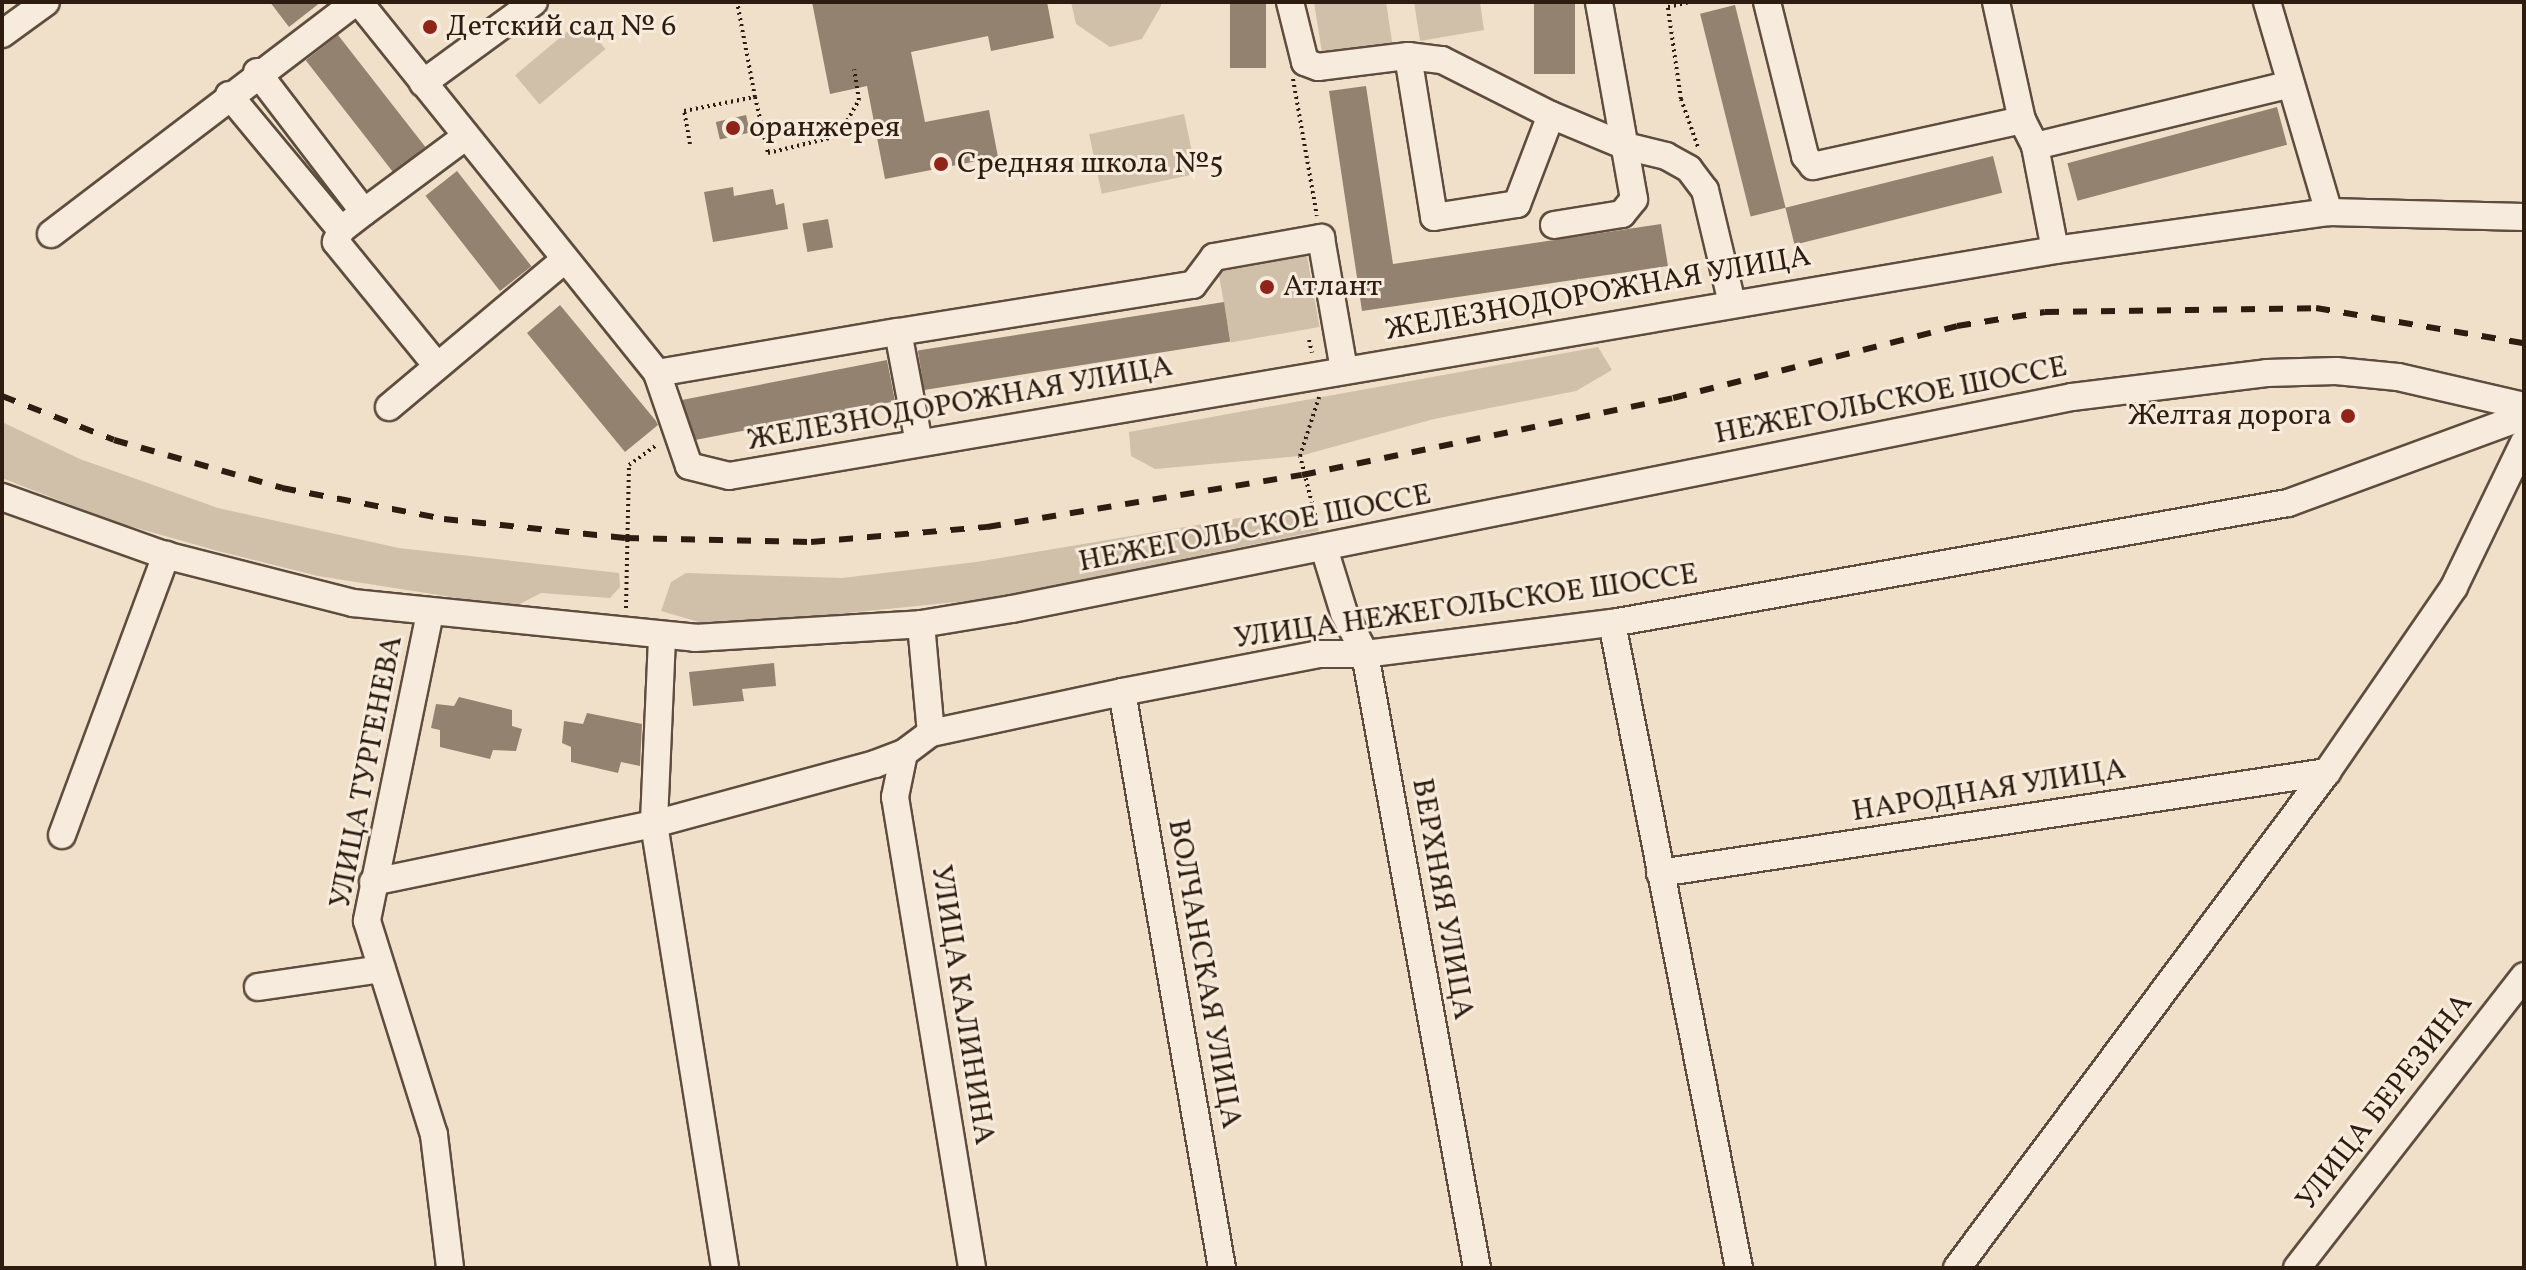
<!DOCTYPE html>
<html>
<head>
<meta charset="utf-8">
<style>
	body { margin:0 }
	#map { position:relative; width:2526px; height:1270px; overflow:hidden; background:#f1e0c9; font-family:Vollkorn,serif }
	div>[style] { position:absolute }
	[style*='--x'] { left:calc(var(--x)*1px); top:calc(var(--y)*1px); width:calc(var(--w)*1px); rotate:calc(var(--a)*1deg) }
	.green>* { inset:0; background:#d0bfa9; transform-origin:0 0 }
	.building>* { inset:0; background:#938270; transform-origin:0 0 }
	.path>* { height:4px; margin-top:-2px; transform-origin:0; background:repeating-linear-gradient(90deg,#2d1c0f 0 2px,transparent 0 6px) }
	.roads { filter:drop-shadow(2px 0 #5e4d3e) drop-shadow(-2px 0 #5e4d3e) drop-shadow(0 2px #5e4d3e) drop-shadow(0 -2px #5e4d3e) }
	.minor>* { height:26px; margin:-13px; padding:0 13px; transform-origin:13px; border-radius:13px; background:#f6ebdc }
	.rail>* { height:6px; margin-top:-3px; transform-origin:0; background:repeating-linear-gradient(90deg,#2d1c0f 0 14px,transparent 0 28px) }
	.dots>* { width:22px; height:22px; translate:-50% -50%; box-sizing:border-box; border:4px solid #f6ebdc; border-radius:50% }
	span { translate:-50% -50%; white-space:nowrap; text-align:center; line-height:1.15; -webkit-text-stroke:6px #f6ebdc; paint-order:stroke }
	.poi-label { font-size:30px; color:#2d1c0f }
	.left { translate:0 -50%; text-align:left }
	.right { translate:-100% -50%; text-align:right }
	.street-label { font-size:30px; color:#2d1c0f }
	.frame { position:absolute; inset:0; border:4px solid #2d1c0f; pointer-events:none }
</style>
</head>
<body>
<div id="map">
	<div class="green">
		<i style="clip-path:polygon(1071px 2px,1161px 2px,1161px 6px,1142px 39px,1110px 47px,1076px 24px)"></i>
		<i style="clip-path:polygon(1314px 2px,1386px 2px,1393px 48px,1323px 59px)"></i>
		<i style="clip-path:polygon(1414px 2px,1480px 2px,1484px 30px,1420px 41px)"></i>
		<i style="left:581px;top:20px;width:38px;height:86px;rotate:50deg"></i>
		<i style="left:1184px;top:114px;width:61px;height:97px;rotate:78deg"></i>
		<i style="left:1307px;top:256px;width:72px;height:90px;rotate:80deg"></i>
		<i style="clip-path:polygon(1598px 347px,1612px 370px,1576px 391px,1434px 419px,1300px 456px,1155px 469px,1131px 456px,1129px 432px)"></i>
		<i style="clip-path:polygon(2px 422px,80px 459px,218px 508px,399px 548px,619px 573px,620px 587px,610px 598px,541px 593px,514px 607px,318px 576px,218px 551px,112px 521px,2px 478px)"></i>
		<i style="clip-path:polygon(1311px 506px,1319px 531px,987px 599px,758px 622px,699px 622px,661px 611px,671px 582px,686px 573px,842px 578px,976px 562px)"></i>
	</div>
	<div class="building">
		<i style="clip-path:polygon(270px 2px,321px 2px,289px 27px)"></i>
		<i style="clip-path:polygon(812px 2px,1047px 2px,1054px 38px,991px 51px,988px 36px,911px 52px,925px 122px,989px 110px,998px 157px,885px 179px,867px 86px,830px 94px)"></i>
		<i style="left:1230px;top:2px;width:36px;height:66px"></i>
		<i style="left:1534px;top:2px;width:41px;height:72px"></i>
		<i style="left:1735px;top:5px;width:209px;height:36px;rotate:76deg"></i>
		<i style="left:338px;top:35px;width:142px;height:41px;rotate:52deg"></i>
		<i style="clip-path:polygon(1366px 86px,1393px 264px,1661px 224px,1668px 266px,1362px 311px,1329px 91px)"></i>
		<i style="left:2277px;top:107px;width:39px;height:217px;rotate:75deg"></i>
		<i style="left:746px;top:115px;width:18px;height:31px;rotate:77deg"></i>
		<i style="left:1993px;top:156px;width:38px;height:214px;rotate:76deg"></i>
		<i style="left:457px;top:171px;width:121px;height:40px;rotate:52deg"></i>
		<i style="clip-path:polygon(733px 187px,734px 196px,773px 189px,776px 205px,784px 203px,788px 229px,713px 242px,704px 192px)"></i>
		<i style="left:828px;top:219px;width:29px;height:26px;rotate:80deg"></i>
		<i style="left:1224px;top:302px;width:40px;height:310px;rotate:81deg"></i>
		<i style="clip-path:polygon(560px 305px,656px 421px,658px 425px,625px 452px,527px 333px)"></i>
		<i style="left:887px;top:360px;width:42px;height:209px;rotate:79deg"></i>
		<i style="clip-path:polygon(774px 663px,776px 686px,742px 689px,744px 701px,693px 706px,689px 672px)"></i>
		<i style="clip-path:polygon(459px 697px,512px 710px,512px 726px,522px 729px,516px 751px,493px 750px,490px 759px,440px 747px,440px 730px,431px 728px,436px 704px,454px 706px)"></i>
		<i style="clip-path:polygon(587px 713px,642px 724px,640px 766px,621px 762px,618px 773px,571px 762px,571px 747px,562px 743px,564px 721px,583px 724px)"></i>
	</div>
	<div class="path">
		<i style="--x:1667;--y:2;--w:98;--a:81.8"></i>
		<i style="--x:1681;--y:99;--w:51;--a:70.5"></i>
		<i style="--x:1668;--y:7;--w:22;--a:-13"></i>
		<i style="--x:1293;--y:79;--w:139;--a:80.1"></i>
		<i style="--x:755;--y:97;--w:57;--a:76.9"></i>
		<i style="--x:768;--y:153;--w:72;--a:-13.7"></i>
		<i style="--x:838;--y:136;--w:42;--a:-59.7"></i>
		<i style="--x:859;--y:100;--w:31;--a:-99"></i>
		<i style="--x:690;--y:144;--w:34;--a:-100"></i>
		<i style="--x:684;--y:111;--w:72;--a:-11.2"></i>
		<i style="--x:755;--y:97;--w:97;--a:-100.7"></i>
		<i style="--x:1309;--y:340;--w:13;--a:77"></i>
		<i style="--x:1318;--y:527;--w:73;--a:-104.2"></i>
		<i style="--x:1300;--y:456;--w:62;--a:-72.1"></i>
		<i style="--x:626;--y:608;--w:143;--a:-88.8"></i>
		<i style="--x:629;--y:465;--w:34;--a:-36"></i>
	</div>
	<div class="roads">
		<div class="minor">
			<i style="--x:359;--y:2;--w:476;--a:51.2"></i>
			<i style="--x:657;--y:373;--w:98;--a:71"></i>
			<i style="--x:689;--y:466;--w:41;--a:14"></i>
			<i style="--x:729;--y:476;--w:1345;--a:-9.67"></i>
			<i style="--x:2055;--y:250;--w:277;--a:-7.9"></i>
			<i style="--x:2329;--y:212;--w:195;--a:1.5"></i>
			<i style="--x:1290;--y:2;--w:62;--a:76"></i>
			<i style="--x:1305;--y:62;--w:14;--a:21"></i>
			<i style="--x:1318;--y:67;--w:91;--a:-7"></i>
			<i style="--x:1408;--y:56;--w:34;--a:7"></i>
			<i style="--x:1442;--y:60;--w:122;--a:26.8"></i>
			<i style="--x:1551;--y:115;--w:80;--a:22.7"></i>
			<i style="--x:1625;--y:146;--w:42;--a:13.7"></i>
			<i style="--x:1666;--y:156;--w:26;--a:29"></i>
			<i style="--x:1689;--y:169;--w:26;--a:53"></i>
			<i style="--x:1705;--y:190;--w:116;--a:76.6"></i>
			<i style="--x:1767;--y:2;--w:159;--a:76.1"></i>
			<i style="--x:1805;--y:156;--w:13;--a:51"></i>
			<i style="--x:1813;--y:166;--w:214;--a:-12.4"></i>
			<i style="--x:1996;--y:2;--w:121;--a:77.6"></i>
			<i style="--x:2022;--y:120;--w:29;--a:63"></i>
			<i style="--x:2035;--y:146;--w:106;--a:79.1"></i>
			<i style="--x:2267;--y:2;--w:219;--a:73.6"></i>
			<i style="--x:2;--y:34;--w:54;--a:-36"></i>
			<i style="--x:1408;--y:56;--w:163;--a:80.8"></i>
			<i style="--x:1434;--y:217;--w:84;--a:-8.9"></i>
			<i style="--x:1517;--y:204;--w:95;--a:-69.1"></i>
			<i style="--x:257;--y:72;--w:176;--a:52.6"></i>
			<i style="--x:364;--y:212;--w:126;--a:-36.6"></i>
			<i style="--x:423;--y:83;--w:137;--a:-36.1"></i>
			<i style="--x:229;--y:95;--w:175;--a:50.3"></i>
			<i style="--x:2035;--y:146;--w:260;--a:-13.6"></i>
			<i style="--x:364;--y:212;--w:29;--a:142"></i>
			<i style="--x:341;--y:230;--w:13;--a:113"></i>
			<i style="--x:336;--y:242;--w:160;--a:50.8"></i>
			<i style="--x:1554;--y:225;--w:69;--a:-9.2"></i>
			<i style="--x:1622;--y:214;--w:19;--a:-51"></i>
			<i style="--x:1634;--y:199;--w:200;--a:-100.1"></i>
			<i style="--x:51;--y:234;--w:382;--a:-37.3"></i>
			<i style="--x:657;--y:373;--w:244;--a:-9.7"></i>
			<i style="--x:389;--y:407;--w:229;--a:-40"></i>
			<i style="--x:919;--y:443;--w:113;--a:-100.7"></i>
			<i style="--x:898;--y:332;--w:299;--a:-9.1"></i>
			<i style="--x:1193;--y:285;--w:35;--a:-53"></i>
			<i style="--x:1214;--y:257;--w:109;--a:-10.1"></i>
			<i style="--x:1321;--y:238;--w:134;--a:80.1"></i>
			<i style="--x:2;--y:497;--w:169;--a:19.7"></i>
			<i style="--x:161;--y:554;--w:198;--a:14.3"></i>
			<i style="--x:353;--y:603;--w:344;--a:5.8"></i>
			<i style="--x:695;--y:638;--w:226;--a:-3.5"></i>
			<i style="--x:921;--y:624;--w:92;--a:-9.4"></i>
			<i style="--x:1012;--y:609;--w:1081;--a:-11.31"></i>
			<i style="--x:2072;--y:397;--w:196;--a:-7"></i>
			<i style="--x:2267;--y:373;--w:69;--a:-1.7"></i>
			<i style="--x:2336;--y:371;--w:62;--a:5.5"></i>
			<i style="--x:2398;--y:377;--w:129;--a:13"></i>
			<i style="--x:1324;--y:548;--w:68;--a:72.9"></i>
			<i style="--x:1344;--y:613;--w:46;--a:62.9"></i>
			<i style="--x:1365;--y:654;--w:624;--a:79.66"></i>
			<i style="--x:430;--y:613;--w:314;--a:101.6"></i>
			<i style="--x:367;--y:921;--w:224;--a:72.6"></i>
			<i style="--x:434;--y:1135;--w:134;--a:83.1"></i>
			<i style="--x:1612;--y:623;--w:657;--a:78.86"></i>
			<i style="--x:921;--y:624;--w:109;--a:84.8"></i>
			<i style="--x:662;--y:638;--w:186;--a:92.5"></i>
			<i style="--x:654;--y:824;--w:450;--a:80.9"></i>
			<i style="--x:1122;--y:692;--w:585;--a:80.15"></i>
			<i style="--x:904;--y:753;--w:45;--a:101.6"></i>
			<i style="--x:895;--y:797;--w:477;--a:80.7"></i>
			<i style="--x:62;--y:835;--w:299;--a:-69.6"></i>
			<i style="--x:1660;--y:873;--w:675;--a:-8.61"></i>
			<i style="--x:373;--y:882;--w:287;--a:-11.7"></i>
			<i style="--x:654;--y:824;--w:229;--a:-15.2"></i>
			<i style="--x:875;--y:764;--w:31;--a:-21"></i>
			<i style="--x:904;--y:753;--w:34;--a:-37"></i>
			<i style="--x:931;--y:733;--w:195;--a:-12.1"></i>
			<i style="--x:1122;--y:692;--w:201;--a:-10.9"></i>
			<i style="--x:1319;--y:654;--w:46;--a:0"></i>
			<i style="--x:1365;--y:654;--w:249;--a:-7.2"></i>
			<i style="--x:1612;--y:623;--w:687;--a:-10.07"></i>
			<i style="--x:2288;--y:503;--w:252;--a:-20.2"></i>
			<i style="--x:258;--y:987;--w:125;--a:-8.3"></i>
			<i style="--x:1957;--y:1268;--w:619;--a:-53.28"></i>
			<i style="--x:2327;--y:772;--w:224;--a:-55.5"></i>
			<i style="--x:2454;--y:587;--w:161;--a:-64.2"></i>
			<i style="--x:2297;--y:1268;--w:370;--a:-52.1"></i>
		</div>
	</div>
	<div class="rail">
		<i style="--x:2;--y:396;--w:120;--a:21.4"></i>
		<i style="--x:114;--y:440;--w:175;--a:15.9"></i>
		<i style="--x:282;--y:488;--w:165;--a:10.8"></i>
		<i style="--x:444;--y:519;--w:182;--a:6"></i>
		<i style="--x:625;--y:538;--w:186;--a:1.2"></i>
		<i style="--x:811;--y:542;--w:177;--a:-4.9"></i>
		<i style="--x:987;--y:527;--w:319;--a:-9.4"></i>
		<i style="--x:1302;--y:475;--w:379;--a:-11.7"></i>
		<i style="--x:1673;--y:398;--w:293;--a:-14.2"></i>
		<i style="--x:1957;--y:326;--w:89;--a:-9"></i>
		<i style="--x:2045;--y:312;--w:271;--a:-0.8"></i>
		<i style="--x:2316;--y:308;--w:211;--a:9.6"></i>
	</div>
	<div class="dots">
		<i style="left:430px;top:27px;background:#8f2418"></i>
		<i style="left:733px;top:128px;background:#8f2418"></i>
		<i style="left:941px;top:164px;background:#8f2418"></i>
		<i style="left:1267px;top:287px;background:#8f2418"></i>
		<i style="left:2348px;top:416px;background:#8f2418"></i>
	</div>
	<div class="poi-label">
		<span class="left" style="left:446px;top:27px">Детский сад № 6</span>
		<span class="left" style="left:749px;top:128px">оранжерея</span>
		<span class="left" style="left:957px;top:164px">Средняя школа №5</span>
		<span class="left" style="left:1283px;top:287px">Атлант</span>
		<span class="right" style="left:2332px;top:416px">Желтая дорога</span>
	</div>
	<div class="street-label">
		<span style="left:1598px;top:294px;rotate:-10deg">ЖЕЛЕЗНОДОРОЖНАЯ УЛИЦА</span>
		<span style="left:1891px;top:401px;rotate:-11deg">НЕЖЕГОЛЬСКОЕ ШОССЕ</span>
		<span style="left:960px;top:404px;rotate:-10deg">ЖЕЛЕЗНОДОРОЖНАЯ УЛИЦА</span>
		<span style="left:1255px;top:529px;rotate:-11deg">НЕЖЕГОЛЬСКОЕ ШОССЕ</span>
		<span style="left:1466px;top:607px;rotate:-8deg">УЛИЦА НЕЖЕГОЛЬСКОЕ ШОССЕ</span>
		<span style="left:367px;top:772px;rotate:-79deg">УЛИЦА ТУРГЕНЕВА</span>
		<span style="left:1989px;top:791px;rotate:-9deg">НАРОДНАЯ УЛИЦА</span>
		<span style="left:1442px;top:899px;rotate:80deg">ВЕРХНЯЯ УЛИЦА</span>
		<span style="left:1204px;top:974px;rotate:80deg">ВОЛЧАНСКАЯ УЛИЦА</span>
		<span style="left:962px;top:1005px;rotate:81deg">УЛИЦА КАЛИНИНА</span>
		<span style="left:2385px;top:1102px;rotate:-52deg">УЛИЦА БЕРЕЗИНА</span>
	</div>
	<div class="frame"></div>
</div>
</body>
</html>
